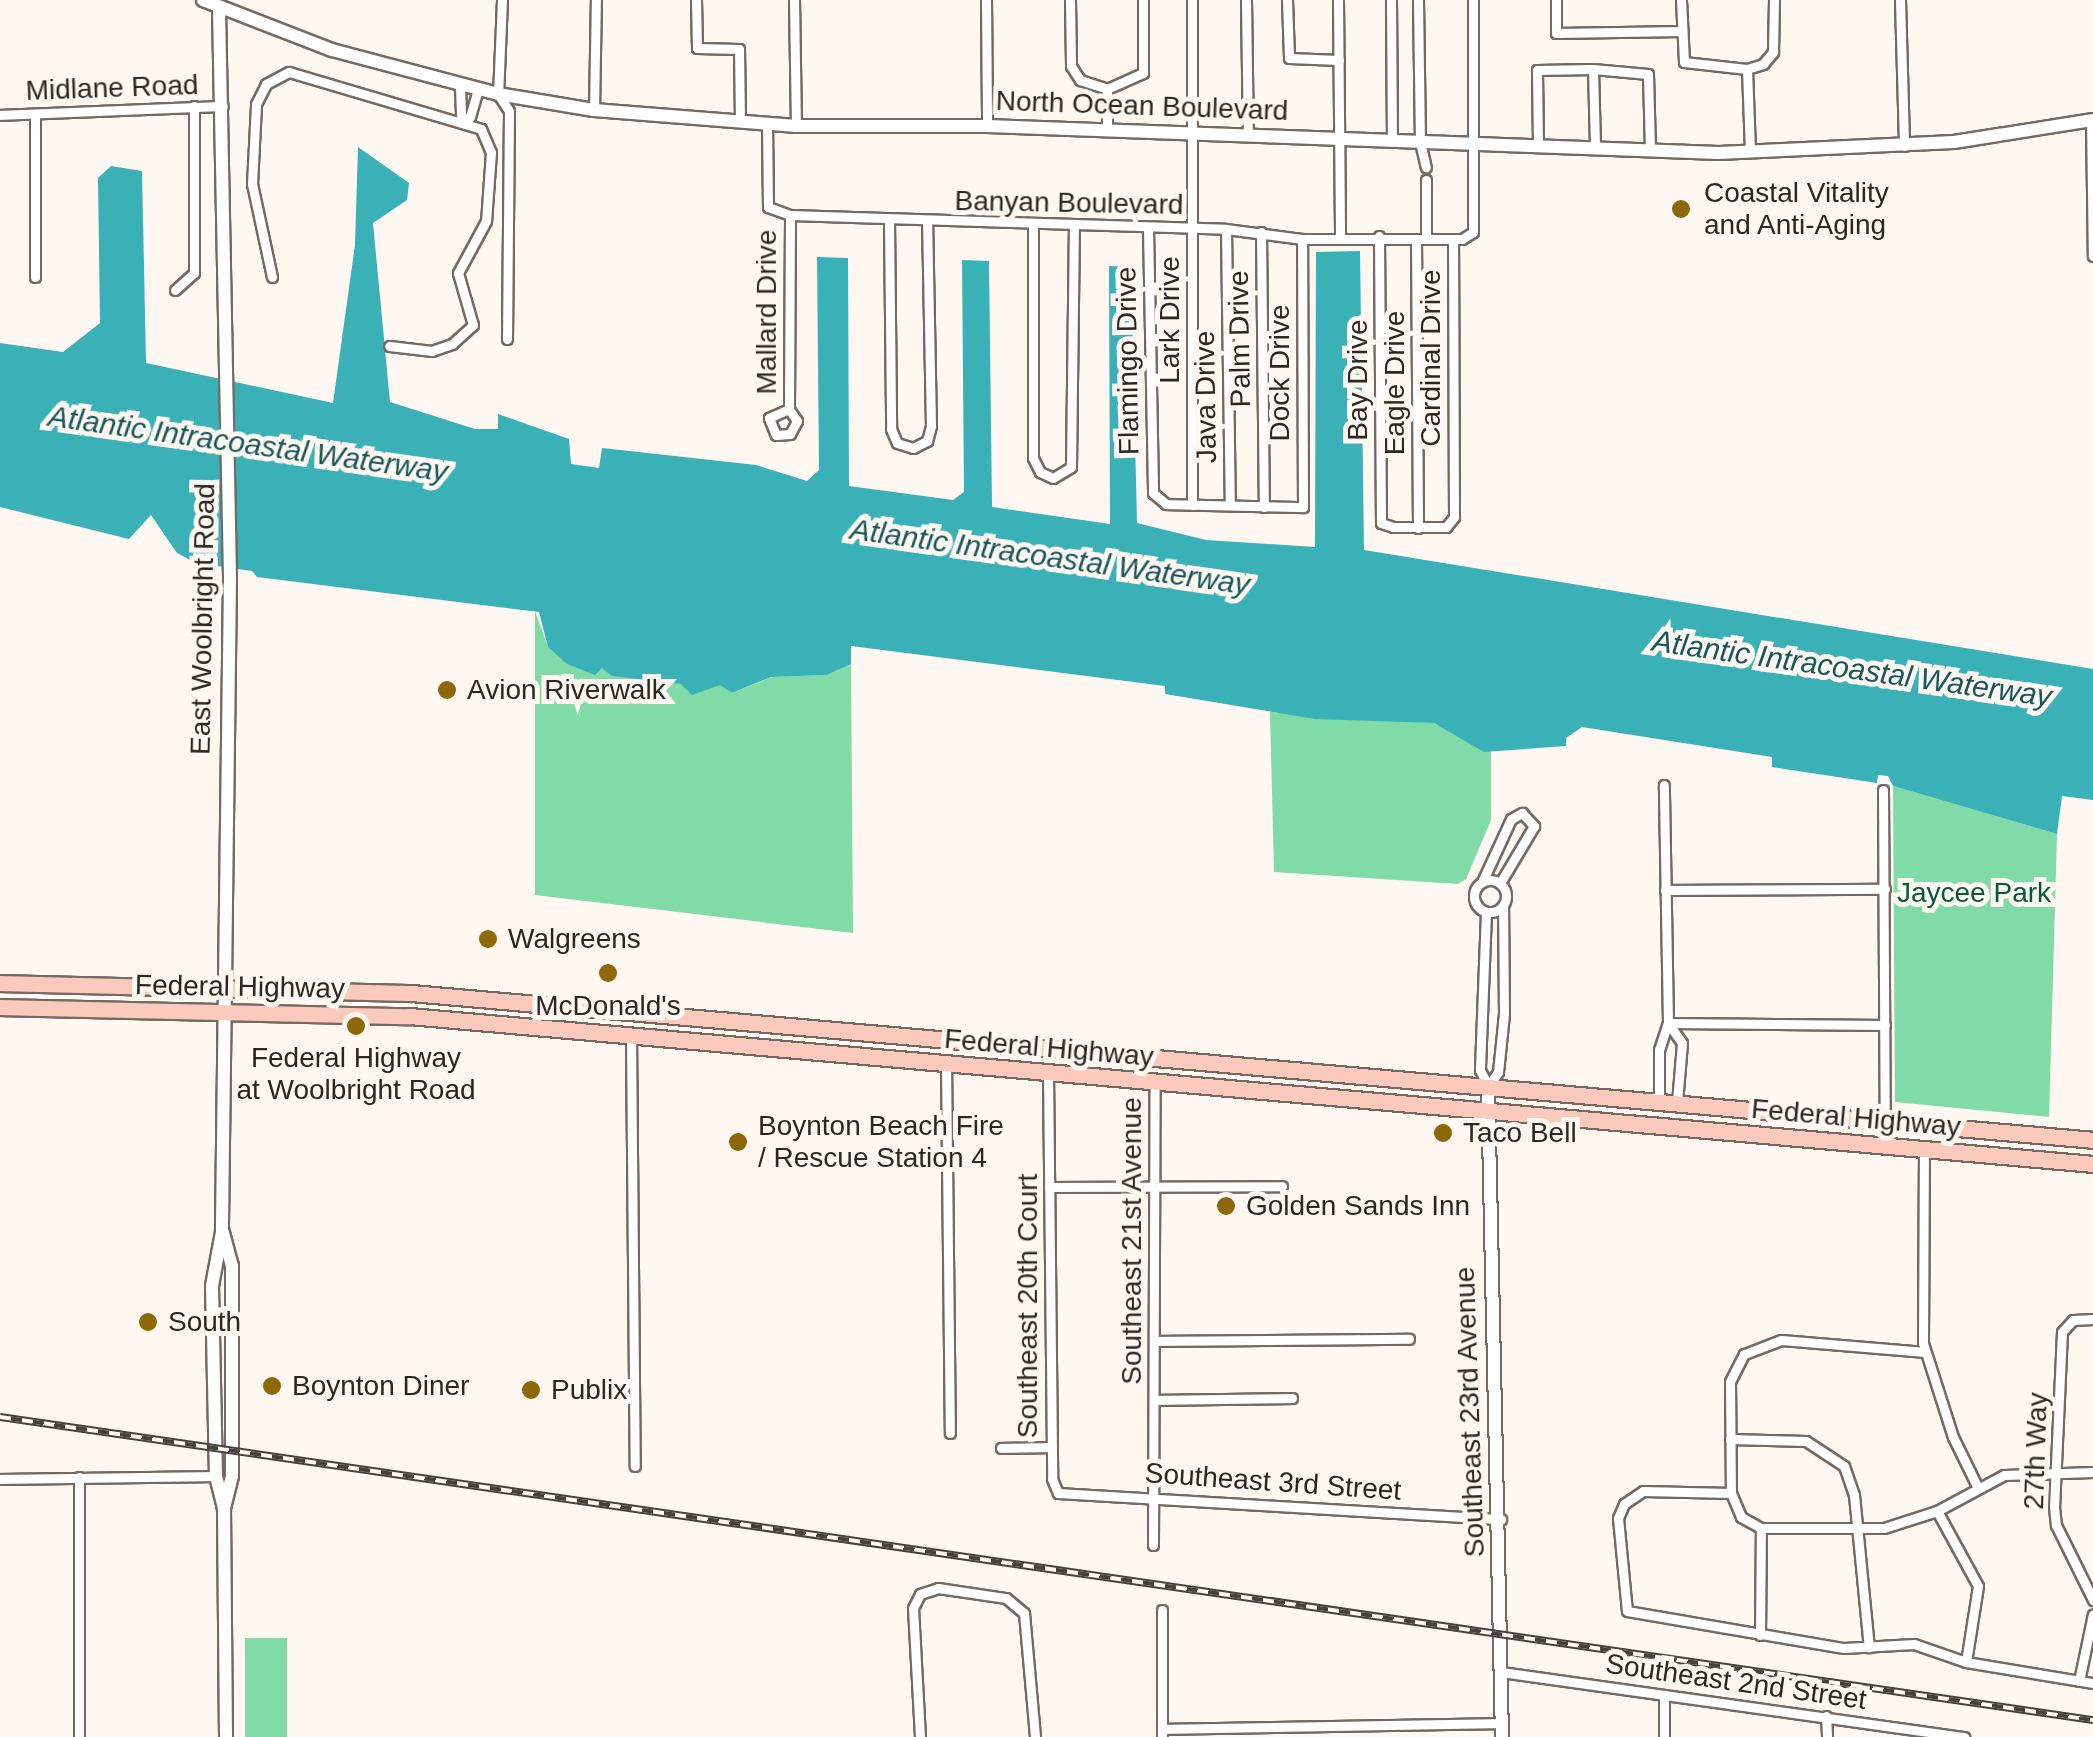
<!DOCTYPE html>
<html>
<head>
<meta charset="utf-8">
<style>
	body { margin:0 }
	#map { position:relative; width:2093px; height:1737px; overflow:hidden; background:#fef7f2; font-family:Helvetica,sans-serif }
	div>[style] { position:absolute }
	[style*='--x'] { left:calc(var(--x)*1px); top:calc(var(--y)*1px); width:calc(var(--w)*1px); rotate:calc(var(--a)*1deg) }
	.green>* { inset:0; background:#80dba9; transform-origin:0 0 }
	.water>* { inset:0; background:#3ab1b6 }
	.roads { filter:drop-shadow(2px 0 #746a63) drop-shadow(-2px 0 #746a63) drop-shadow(0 2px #746a63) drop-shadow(0 -2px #746a63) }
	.street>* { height:9px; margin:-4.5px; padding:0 4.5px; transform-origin:4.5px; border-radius:4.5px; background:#fff }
	.street>.ring { margin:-4.5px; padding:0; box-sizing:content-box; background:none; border:9px solid #fff; border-radius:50% }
	.secondary>* { height:12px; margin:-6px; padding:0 6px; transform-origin:6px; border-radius:6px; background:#fff }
	.primary>* { height:15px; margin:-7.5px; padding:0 7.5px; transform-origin:7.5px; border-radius:7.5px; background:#fccabc }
	.rail>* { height:8px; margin-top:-4px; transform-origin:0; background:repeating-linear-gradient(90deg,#fef7f2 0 11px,#45413d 0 22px); box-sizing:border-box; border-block:2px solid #45413d }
	.dots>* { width:28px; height:28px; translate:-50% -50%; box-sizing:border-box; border:5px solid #fef7f2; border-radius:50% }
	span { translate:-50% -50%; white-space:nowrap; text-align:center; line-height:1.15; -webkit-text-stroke:10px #fef7f2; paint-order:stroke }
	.street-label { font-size:28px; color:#2b2723 }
	.poi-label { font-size:28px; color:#2b2723 }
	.left { translate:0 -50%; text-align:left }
	.park-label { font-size:28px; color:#035c39 }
	.water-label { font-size:30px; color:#16585a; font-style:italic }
</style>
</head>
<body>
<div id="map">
	<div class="green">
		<i style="clip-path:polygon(535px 611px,548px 647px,595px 674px,602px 668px,681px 684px,720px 684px,732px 693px,772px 677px,827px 675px,851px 664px,853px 933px,535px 895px)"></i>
		<i style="clip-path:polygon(1270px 712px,1434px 723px,1491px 752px,1491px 820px,1466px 879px,1458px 884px,1274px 872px)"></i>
		<i style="clip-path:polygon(1893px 786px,2057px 834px,2049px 1117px,1895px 1102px)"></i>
		<i style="left:245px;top:1638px;width:42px;height:99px"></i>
	</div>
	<div class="water">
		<i style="clip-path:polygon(358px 147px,409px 183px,407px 200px,373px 223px,390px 402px,475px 429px,498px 429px,498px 414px,569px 439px,571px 464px,599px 468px,602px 448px,756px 465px,807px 481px,819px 470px,817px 257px,848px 258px,849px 486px,953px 500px,964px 492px,962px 260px,989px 261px,992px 507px,1110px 524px,1109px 266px,1131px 267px,1137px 523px,1206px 540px,1315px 547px,1316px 252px,1360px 251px,1364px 550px,2093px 669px,2093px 800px,2062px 796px,2057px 834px,1893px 786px,1888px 776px,1878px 775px,1877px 783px,1772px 767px,1772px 757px,1582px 727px,1566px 738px,1566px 746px,1484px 752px,1434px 723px,1315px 719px,1165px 694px,1165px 686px,851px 646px,851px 664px,827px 675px,771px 677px,732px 693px,720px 685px,692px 695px,681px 684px,612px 676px,602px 668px,595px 675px,567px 664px,548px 647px,539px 612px,257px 577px,252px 571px,196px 563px,177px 553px,151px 515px,129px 539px,0 507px,0 343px,63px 352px,100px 323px,98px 178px,111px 166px,142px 171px,146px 363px,333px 403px,355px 245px)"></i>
	</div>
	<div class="roads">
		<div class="street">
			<i style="--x:502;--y:0;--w:94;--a:92.4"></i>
			<i style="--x:498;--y:94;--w:20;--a:57"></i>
			<i style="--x:509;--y:111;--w:228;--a:90.5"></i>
			<i style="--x:696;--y:0;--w:48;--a:88.8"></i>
			<i style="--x:697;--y:48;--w:42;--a:1.4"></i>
			<i style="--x:739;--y:49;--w:71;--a:89.2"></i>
			<i style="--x:794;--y:0;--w:126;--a:89.1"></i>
			<i style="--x:986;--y:0;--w:126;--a:89.5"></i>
			<i style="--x:1070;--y:0;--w:66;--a:89.1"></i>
			<i style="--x:1071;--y:66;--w:17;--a:57"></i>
			<i style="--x:1080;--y:80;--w:28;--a:18"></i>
			<i style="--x:1107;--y:89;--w:39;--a:-24"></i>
			<i style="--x:1143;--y:73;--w:73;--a:-90"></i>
			<i style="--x:1192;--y:0;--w:505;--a:90"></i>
			<i style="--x:1246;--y:0;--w:135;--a:89.2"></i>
			<i style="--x:1287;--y:0;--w:58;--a:88"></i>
			<i style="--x:1289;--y:58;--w:50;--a:2.3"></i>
			<i style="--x:1338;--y:0;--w:238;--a:89.5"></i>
			<i style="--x:1391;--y:0;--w:140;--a:89.6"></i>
			<i style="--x:1418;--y:0;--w:142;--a:89.2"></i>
			<i style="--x:1420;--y:142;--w:26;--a:77"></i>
			<i style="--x:1556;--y:0;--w:33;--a:90"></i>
			<i style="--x:1556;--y:33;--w:126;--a:-0.9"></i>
			<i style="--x:1681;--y:0;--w:62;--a:87.2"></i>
			<i style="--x:1684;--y:62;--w:63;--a:6.3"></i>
			<i style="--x:1747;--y:69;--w:17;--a:-17"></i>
			<i style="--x:1763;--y:64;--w:16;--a:-50"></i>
			<i style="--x:1773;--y:52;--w:52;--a:-88.9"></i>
			<i style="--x:1900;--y:0;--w:146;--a:88.4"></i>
			<i style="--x:1593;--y:69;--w:78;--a:88.5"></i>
			<i style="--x:1747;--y:69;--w:83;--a:87.9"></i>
			<i style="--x:460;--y:86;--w:34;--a:88"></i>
			<i style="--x:461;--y:120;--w:9;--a:-18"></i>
			<i style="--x:470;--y:117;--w:29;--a:-74"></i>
			<i style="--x:1107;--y:89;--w:42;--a:90"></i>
			<i style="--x:594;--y:110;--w:110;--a:-89"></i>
			<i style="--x:0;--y:115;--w:223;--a:-2.3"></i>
			<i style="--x:2091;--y:120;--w:136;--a:89.2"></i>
			<i style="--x:767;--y:124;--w:83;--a:89.3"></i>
			<i style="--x:768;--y:207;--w:23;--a:20"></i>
			<i style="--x:790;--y:215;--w:436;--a:1.8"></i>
			<i style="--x:1226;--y:229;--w:77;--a:7.5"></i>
			<i style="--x:1302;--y:239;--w:160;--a:0"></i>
			<i style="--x:1462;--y:239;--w:13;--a:-32"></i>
			<i style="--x:1473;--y:232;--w:232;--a:-90"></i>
			<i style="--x:1538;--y:144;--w:74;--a:-90.8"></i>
			<i style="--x:1537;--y:70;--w:56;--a:-1"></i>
			<i style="--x:1593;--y:69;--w:55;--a:5.2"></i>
			<i style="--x:1648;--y:74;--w:77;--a:88.5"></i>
			<i style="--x:889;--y:221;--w:208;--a:89.4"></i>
			<i style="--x:891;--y:429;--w:15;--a:67"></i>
			<i style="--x:897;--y:443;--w:17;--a:17"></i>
			<i style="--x:913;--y:448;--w:16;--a:-27"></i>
			<i style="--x:927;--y:441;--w:16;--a:-75"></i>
			<i style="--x:931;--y:426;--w:204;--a:-91.1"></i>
			<i style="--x:1033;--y:226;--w:232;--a:90"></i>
			<i style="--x:1033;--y:458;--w:16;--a:63"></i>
			<i style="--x:1040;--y:472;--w:14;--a:25"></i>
			<i style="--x:1053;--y:478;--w:21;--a:-31"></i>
			<i style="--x:1071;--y:467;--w:241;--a:-89.3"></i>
			<i style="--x:1148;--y:228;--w:265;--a:88.9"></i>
			<i style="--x:1153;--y:493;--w:17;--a:40"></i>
			<i style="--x:1166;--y:504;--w:137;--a:1.3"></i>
			<i style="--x:1303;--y:507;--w:268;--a:-90.2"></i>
			<i style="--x:1226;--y:229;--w:276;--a:89.2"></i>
			<i style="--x:1261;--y:232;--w:275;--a:89.4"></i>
			<i style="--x:1379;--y:236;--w:287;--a:89.6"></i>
			<i style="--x:1381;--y:523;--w:13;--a:18"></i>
			<i style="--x:1393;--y:527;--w:53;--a:0"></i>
			<i style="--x:1446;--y:527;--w:13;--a:-51"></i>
			<i style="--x:1454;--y:517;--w:278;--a:-90.2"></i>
			<i style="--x:1426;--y:238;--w:58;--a:-90"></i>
			<i style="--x:1416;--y:239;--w:289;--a:89.6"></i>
			<i style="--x:35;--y:277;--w:163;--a:-90"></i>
			<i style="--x:272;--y:277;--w:95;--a:-102.1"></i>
			<i style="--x:252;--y:184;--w:80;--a:-87.1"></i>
			<i style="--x:256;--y:104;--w:22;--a:-63"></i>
			<i style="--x:266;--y:84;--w:26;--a:-28"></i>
			<i style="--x:289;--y:72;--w:200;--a:16.5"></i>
			<i style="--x:481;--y:129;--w:25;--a:67"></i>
			<i style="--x:491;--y:152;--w:69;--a:94.1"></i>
			<i style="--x:486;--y:221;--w:59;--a:118.3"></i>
			<i style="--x:458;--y:273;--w:54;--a:73.9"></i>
			<i style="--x:473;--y:325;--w:28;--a:138"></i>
			<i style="--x:452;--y:344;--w:21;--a:161"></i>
			<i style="--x:432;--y:351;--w:43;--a:-173.4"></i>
			<i style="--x:175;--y:290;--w:25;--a:-42"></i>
			<i style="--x:194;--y:273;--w:167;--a:-90"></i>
			<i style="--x:789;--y:409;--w:22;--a:156"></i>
			<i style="--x:769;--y:418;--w:18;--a:68"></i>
			<i style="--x:776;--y:435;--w:14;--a:-4"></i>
			<i style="--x:790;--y:434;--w:15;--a:-62"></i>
			<i style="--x:797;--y:421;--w:14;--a:-124"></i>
			<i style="--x:789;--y:409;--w:194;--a:-89.7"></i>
			<i style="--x:1883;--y:790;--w:330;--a:89.7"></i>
			<i class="ring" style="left:1474px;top:880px;width:23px;height:23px"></i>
			<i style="--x:1482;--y:882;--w:69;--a:-65.3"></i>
			<i style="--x:1511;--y:819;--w:13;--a:-29"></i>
			<i style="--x:1522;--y:813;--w:18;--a:47"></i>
			<i style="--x:1534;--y:826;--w:66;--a:120.8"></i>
			<i style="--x:1665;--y:890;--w:220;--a:-0.3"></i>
			<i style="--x:1486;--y:912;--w:158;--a:92.2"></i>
			<i style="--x:1480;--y:1070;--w:18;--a:63"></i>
			<i style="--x:1488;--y:1086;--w:17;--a:-54"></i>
			<i style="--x:1498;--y:1072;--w:58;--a:-84.1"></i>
			<i style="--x:1504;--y:1014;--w:108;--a:-90.5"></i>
			<i style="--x:1668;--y:1023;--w:217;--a:0.5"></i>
			<i style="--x:1668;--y:1023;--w:24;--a:55"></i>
			<i style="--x:1682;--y:1043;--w:59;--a:94.8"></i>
			<i style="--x:631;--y:1036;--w:430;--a:89.5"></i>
			<i style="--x:946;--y:1063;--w:370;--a:89.4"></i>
			<i style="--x:1048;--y:1072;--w:407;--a:89.4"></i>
			<i style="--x:1052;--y:1479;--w:15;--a:67"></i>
			<i style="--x:1058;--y:1493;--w:444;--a:3.4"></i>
			<i style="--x:1659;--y:1100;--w:50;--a:-90"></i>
			<i style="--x:1659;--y:1050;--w:28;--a:-72"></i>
			<i style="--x:1668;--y:1023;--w:238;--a:-91"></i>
			<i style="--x:1924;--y:1149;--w:194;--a:90.3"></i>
			<i style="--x:1923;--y:1343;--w:99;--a:72.3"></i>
			<i style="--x:1953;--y:1437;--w:57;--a:63.9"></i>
			<i style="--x:1049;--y:1187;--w:233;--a:-0.2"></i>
			<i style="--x:2093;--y:1319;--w:20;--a:177"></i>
			<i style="--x:2073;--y:1320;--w:16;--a:133"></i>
			<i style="--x:2062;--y:1332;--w:175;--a:92.6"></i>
			<i style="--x:2054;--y:1507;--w:18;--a:84"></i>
			<i style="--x:2056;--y:1525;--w:84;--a:63.7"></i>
			<i style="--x:1155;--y:1341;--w:254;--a:-0.5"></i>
			<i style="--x:1925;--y:1352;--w:144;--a:-175.2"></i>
			<i style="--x:1781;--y:1340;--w:40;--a:159"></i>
			<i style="--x:1744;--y:1354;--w:31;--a:117"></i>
			<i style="--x:1730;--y:1382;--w:111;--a:89.5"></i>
			<i style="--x:1731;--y:1493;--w:26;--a:67"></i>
			<i style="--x:1741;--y:1517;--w:23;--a:29"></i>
			<i style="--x:1761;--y:1528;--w:123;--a:0"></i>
			<i style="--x:1884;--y:1528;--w:56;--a:-17.8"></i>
			<i style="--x:1937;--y:1511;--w:76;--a:-28.2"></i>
			<i style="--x:2004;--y:1475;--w:89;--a:-1.9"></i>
			<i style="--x:1155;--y:1400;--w:137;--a:-0.8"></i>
			<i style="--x:1730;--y:1439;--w:76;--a:1.5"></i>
			<i style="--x:1806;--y:1441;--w:45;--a:33.3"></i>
			<i style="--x:1844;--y:1466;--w:31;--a:71"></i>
			<i style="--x:1854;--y:1495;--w:153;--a:84.4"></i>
			<i style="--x:1001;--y:1448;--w:50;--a:-1.1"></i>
			<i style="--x:0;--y:1479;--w:216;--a:-0.8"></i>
			<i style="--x:1731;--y:1493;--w:88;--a:-178.7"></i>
			<i style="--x:1643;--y:1491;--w:23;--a:146"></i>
			<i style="--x:1624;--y:1504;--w:15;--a:113"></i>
			<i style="--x:1618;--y:1518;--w:93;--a:84.5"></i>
			<i style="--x:1627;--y:1611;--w:220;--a:9.7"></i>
			<i style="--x:1844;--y:1648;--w:70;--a:-3.3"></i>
			<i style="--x:1914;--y:1644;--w:55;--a:19.1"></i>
			<i style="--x:1966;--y:1662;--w:129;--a:9.4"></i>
			<i style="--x:1937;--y:1511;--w:85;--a:61.3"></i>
			<i style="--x:1978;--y:1586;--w:77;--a:99"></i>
			<i style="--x:1153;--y:1545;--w:463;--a:-89.8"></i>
			<i style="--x:1162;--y:1610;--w:127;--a:90"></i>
			<i style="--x:1760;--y:1635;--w:107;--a:-89.5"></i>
			<i style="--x:1501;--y:1672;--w:468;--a:8"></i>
			<i style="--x:2079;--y:1681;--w:68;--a:-78.2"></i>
			<i style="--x:1664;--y:1696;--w:41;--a:90"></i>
			<i style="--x:1826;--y:1716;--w:21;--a:87"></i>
			<i style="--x:1162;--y:1729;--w:340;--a:-1"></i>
			<i style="--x:79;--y:1737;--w:260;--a:-90"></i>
			<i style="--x:920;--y:1737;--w:129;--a:-93.1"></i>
			<i style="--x:913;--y:1608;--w:16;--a:-63"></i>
			<i style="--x:920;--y:1594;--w:19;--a:-18"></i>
			<i style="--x:938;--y:1588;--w:69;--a:8.4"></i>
			<i style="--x:1006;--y:1598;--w:23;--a:40"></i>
			<i style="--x:1024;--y:1613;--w:124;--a:84.9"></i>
		</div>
		<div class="secondary">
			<i style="--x:203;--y:0;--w:138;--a:21.2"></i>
			<i style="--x:332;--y:50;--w:172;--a:14.8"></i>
			<i style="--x:498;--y:94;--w:97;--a:9.5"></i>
			<i style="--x:594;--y:110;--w:203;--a:4.5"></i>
			<i style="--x:796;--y:126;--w:191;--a:0"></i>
			<i style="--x:987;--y:126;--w:732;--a:2.11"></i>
			<i style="--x:1719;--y:153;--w:235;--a:-2.7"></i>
			<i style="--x:1954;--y:142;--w:141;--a:-9"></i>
			<i style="--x:219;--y:9;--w:570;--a:88.89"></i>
			<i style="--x:230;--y:579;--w:650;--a:90.71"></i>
			<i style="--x:222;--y:1229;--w:38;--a:75"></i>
			<i style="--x:232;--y:1266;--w:210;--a:90"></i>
			<i style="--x:232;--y:1476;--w:34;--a:104"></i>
			<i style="--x:1488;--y:1086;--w:651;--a:88.77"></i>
			<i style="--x:222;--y:1232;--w:55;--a:100.5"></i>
			<i style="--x:212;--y:1286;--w:190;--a:88.8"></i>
			<i style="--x:216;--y:1476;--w:34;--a:76"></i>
			<i style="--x:224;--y:1509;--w:228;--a:89.5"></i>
		</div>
		<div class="primary">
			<i style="--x:0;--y:983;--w:411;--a:1.4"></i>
			<i style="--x:411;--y:993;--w:1688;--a:4.99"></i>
			<i style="--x:0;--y:1007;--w:409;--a:1.3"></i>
			<i style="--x:409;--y:1016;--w:1690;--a:5.02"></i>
		</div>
	</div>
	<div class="rail">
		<i style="--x:0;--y:1417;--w:2115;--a:8.24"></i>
	</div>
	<div class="dots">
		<i style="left:1681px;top:209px;background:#8c6808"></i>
		<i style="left:447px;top:690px;background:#8c6808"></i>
		<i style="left:488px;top:939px;background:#8c6808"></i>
		<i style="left:608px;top:973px;background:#8c6808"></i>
		<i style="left:356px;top:1026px;background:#8c6808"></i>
		<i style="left:1443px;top:1133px;background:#8c6808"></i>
		<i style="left:738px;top:1142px;background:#8c6808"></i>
		<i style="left:1226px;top:1206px;background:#8c6808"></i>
		<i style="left:148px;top:1322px;background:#8c6808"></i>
		<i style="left:272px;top:1386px;background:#8c6808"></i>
		<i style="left:531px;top:1390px;background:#8c6808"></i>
	</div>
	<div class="street-label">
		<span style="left:112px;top:88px;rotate:-2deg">Midlane Road</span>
		<span style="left:1142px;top:106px;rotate:2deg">North Ocean Boulevard</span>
		<span style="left:1069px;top:203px;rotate:1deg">Banyan Boulevard</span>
		<span style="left:767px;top:312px;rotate:-90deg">Mallard Drive</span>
		<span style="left:1170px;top:320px;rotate:-90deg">Lark Drive</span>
		<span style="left:1240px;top:339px;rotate:-91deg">Palm Drive</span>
		<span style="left:1431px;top:358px;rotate:-90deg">Cardinal Drive</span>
		<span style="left:1128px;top:361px;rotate:-91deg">Flamingo Drive</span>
		<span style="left:1280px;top:373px;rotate:-90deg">Dock Drive</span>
		<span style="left:1358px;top:380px;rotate:-90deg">Bay Drive</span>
		<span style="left:1395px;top:383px;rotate:-90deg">Eagle Drive</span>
		<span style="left:1206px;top:397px;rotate:-91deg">Java Drive</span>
		<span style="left:203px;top:619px;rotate:-89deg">East Woolbright Road</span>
		<span style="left:240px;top:987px;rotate:1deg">Federal Highway</span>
		<span style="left:1049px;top:1048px;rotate:5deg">Federal Highway</span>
		<span style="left:1856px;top:1118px;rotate:5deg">Federal Highway</span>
		<span style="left:1132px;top:1241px;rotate:-90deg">Southeast 21st Avenue</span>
		<span style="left:1028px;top:1306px;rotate:-90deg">Southeast 20th Court</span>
		<span style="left:1470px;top:1412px;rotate:-92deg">Southeast 23rd Avenue</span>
		<span style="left:2036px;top:1451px;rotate:-88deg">27th Way</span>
		<span style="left:1273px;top:1482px;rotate:4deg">Southeast 3rd Street</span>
		<span style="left:1736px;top:1682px;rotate:8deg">Southeast 2nd Street</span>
	</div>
	<div class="poi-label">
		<span class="left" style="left:1704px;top:209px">Coastal Vitality<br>and Anti-Aging</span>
		<span class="left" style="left:467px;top:690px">Avion Riverwalk</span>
		<span class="left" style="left:508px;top:939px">Walgreens</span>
		<span style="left:608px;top:1006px">McDonald's</span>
		<span style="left:356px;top:1074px">Federal Highway<br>at Woolbright Road</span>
		<span class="left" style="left:758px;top:1142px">Boynton Beach Fire<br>/ Rescue Station 4</span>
		<span class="left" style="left:1463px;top:1133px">Taco Bell</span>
		<span class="left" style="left:1246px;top:1206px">Golden Sands Inn</span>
		<span class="left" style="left:168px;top:1322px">South</span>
		<span class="left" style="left:292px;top:1386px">Boynton Diner</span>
		<span class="left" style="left:551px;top:1390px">Publix</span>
	</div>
	<div class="park-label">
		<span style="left:1974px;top:893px">Jaycee Park</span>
	</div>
	<div class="water-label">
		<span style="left:248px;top:444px;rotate:8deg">Atlantic Intracoastal Waterway</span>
		<span style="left:1050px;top:557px;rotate:8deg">Atlantic Intracoastal Waterway</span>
		<span style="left:1852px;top:669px;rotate:8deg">Atlantic Intracoastal Waterway</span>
	</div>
</div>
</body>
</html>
